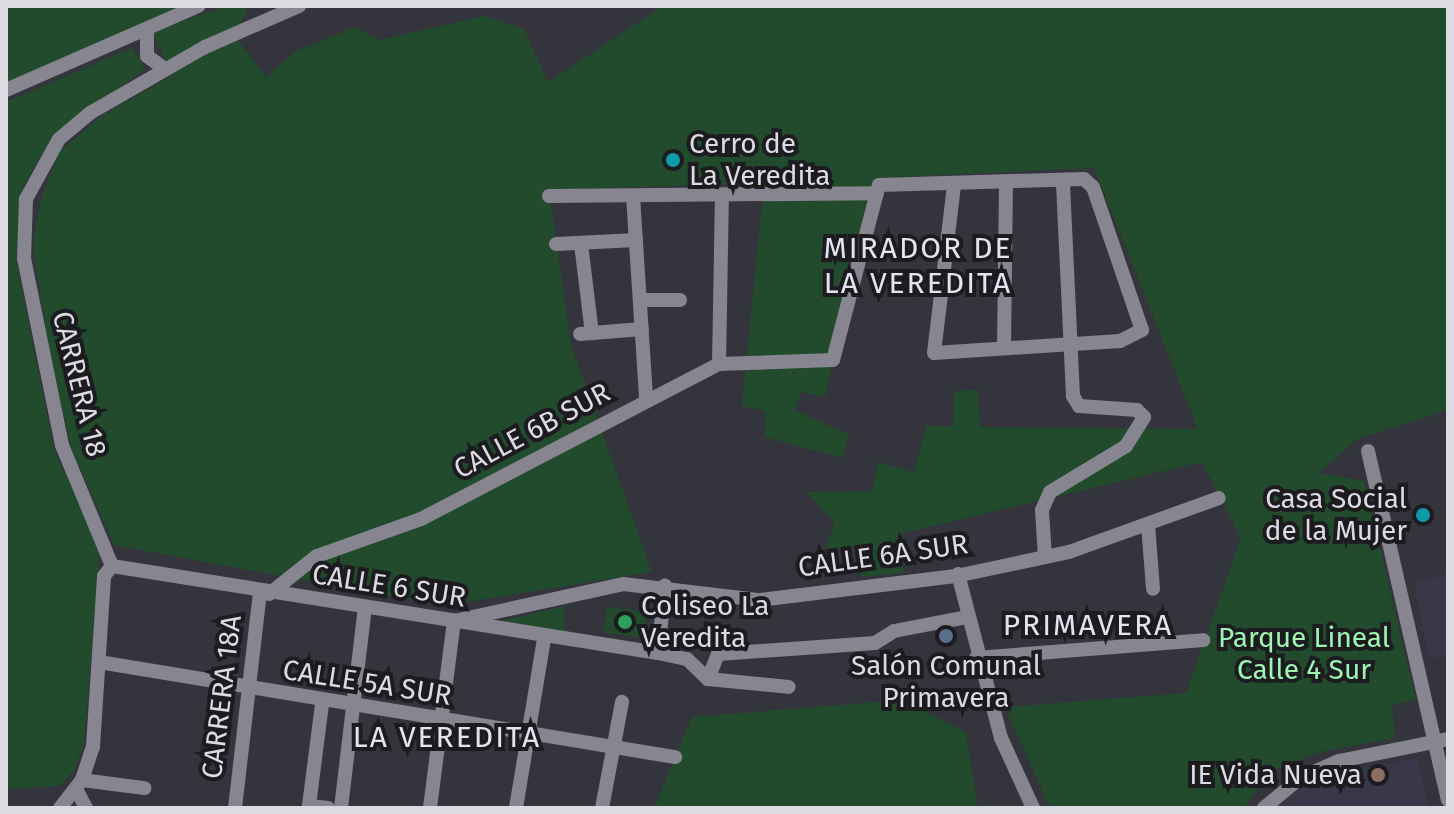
<!DOCTYPE html>
<html>
<head>
<meta charset="utf-8">
<style>
	body { margin:0 }
	#map { position:relative; width:1454px; height:814px; overflow:hidden; background:#34343d; font-family:"Fira Sans",sans-serif }
	div>[style] { position:absolute }
	[style*='--x'] { left:calc(var(--x)*1px); top:calc(var(--y)*1px); width:calc(var(--w)*1px); rotate:calc(var(--a)*1deg) }
	.built>* { inset:0; background:#393848 }
	.green>* { inset:0; background:#224a2c; transform-origin:0 0 }
	.minor>* { height:14px; margin:-7px; padding:0 7px; transform-origin:7px; border-radius:7px; background:#868590 }
	.dots>* { width:22px; height:22px; translate:-50% -50%; box-sizing:border-box; border:4px solid #1c1c20; border-radius:50% }
	span { translate:-50% -50%; white-space:nowrap; text-align:center; line-height:1.15; -webkit-text-stroke:8px #1c1c20; paint-order:stroke }
	.poi-label { font-size:28px; color:#dbdbe1 }
	.left { translate:0 -50%; text-align:left }
	.right { translate:-100% -50%; text-align:right }
	.street-label { font-size:28px; color:#dbdbe1 }
	.park-label { font-size:28px; color:#9df4b1 }
	.neighbourhood-label { font-size:30px; color:#e3e3ef; letter-spacing:2px }
	.frame { position:absolute; inset:0; border:8px solid #dbdbe1; pointer-events:none }
</style>
</head>
<body>
<div id="map">
	<div class="built">
		<i style="clip-path:polygon(1448px 574px,1448px 655px,1429px 659px,1414px 583px)"></i>
		<i style="clip-path:polygon(1417px 757px,1429px 808px,1276px 808px,1306px 783px)"></i>
	</div>
	<div class="green">
		<i style="clip-path:polygon(6px 6px,191px 6px,6px 83px)"></i>
		<i style="clip-path:polygon(227px 6px,249px 6px,235px 36px,266px 77px,296px 51px,355px 27px,380px 40px,484px 16px,524px 29px,548px 82px,663px 6px,1448px 6px,1448px 410px,1357px 439px,1319px 473px,1364px 481px,1416px 700px,1392px 705px,1395px 738px,1320px 752px,1270px 772px,1244px 808px,1050px 808px,1005px 707px,1186px 693px,1241px 538px,1202px 462px,899px 534px,904px 573px,861px 577px,858px 546px,826px 549px,834px 522px,807px 492px,872px 491px,878px 462px,914px 472px,926px 426px,953px 426px,954px 391px,978px 390px,980px 427px,1198px 429px,1094px 168px,875px 178px,825px 397px,801px 392px,795px 410px,849px 435px,842px 458px,765px 437px,765px 411px,742px 406px,764px 183px,549px 190px,571px 345px,652px 572px,442px 606px,114px 545px,71px 448px,50px 355px,33px 247px,40px 203px,59px 152px,104px 114px,173px 75px,152px 32px)"></i>
		<i style="clip-path:polygon(132px 48px,145px 69px,53px 135px,22px 189px,16px 260px,54px 450px,100px 547px,84px 744px,74px 770px,59px 786px,6px 789px,6px 102px)"></i>
		<i style="clip-path:polygon(564px 606px,565px 633px,502px 621px)"></i>
		<i style="left:607px;top:607px;width:41px;height:26px;rotate:7deg"></i>
		<i style="clip-path:polygon(902px 700px,966px 732px,978px 808px,654px 808px,692px 717px)"></i>
	</div>
	<div class="minor">
		<i style="--x:147;--y:30;--w:26;--a:90"></i>
		<i style="--x:147;--y:56;--w:22;--a:36"></i>
		<i style="--x:6;--y:90;--w:210;--a:-23.6"></i>
		<i style="--x:549;--y:196;--w:328;--a:-0.5"></i>
		<i style="--x:633;--y:196;--w:202;--a:86.3"></i>
		<i style="--x:556;--y:244;--w:80;--a:-2.9"></i>
		<i style="--x:581;--y:244;--w:90;--a:83"></i>
		<i style="--x:641;--y:300;--w:39;--a:0"></i>
		<i style="--x:580;--y:334;--w:62;--a:-4.6"></i>
		<i style="--x:1004;--y:347;--w:164;--a:-89.3"></i>
		<i style="--x:719;--y:364;--w:167;--a:-89"></i>
		<i style="--x:1368;--y:451;--w:358;--a:77.1"></i>
		<i style="--x:1148;--y:525;--w:64;--a:85.5"></i>
		<i style="--x:1045;--y:557;--w:47;--a:-93.7"></i>
		<i style="--x:1042;--y:510;--w:20;--a:-66"></i>
		<i style="--x:1050;--y:492;--w:89;--a:-31.2"></i>
		<i style="--x:1126;--y:446;--w:34;--a:-58"></i>
		<i style="--x:1144;--y:417;--w:10;--a:-135"></i>
		<i style="--x:1137;--y:410;--w:58;--a:-176.1"></i>
		<i style="--x:1079;--y:406;--w:12;--a:-121"></i>
		<i style="--x:1073;--y:396;--w:216;--a:-92.7"></i>
		<i style="--x:112;--y:566;--w:131;--a:-112.5"></i>
		<i style="--x:62;--y:445;--w:190;--a:-101.5"></i>
		<i style="--x:24;--y:259;--w:60;--a:-88.1"></i>
		<i style="--x:26;--y:199;--w:68;--a:-61.2"></i>
		<i style="--x:59;--y:139;--w:40;--a:-40"></i>
		<i style="--x:90;--y:113;--w:133;--a:-29.9"></i>
		<i style="--x:205;--y:47;--w:103;--a:-23.6"></i>
		<i style="--x:112;--y:566;--w:553;--a:9.05"></i>
		<i style="--x:658;--y:653;--w:30;--a:12"></i>
		<i style="--x:687;--y:659;--w:29;--a:44"></i>
		<i style="--x:708;--y:679;--w:81;--a:5.6"></i>
		<i style="--x:958;--y:574;--w:170;--a:75.3"></i>
		<i style="--x:1001;--y:738;--w:77;--a:65.4"></i>
		<i style="--x:269;--y:594;--w:61;--a:-38.4"></i>
		<i style="--x:317;--y:556;--w:110;--a:-19.6"></i>
		<i style="--x:421;--y:519;--w:336;--a:-27.5"></i>
		<i style="--x:719;--y:364;--w:114;--a:-2"></i>
		<i style="--x:833;--y:360;--w:181;--a:-75.3"></i>
		<i style="--x:879;--y:185;--w:205;--a:-1.7"></i>
		<i style="--x:1084;--y:179;--w:12;--a:42"></i>
		<i style="--x:1093;--y:187;--w:151;--a:71.1"></i>
		<i style="--x:1142;--y:330;--w:25;--a:153"></i>
		<i style="--x:1120;--y:341;--w:186;--a:176.3"></i>
		<i style="--x:934;--y:353;--w:168;--a:-83.2"></i>
		<i style="--x:454;--y:621;--w:173;--a:-12.3"></i>
		<i style="--x:623;--y:584;--w:138;--a:6.7"></i>
		<i style="--x:760;--y:600;--w:197;--a:-7"></i>
		<i style="--x:956;--y:576;--w:116;--a:-12"></i>
		<i style="--x:1069;--y:552;--w:159;--a:-19.8"></i>
		<i style="--x:658;--y:653;--w:68;--a:-84.1"></i>
		<i style="--x:976;--y:658;--w:228;--a:-4.5"></i>
		<i style="--x:99;--y:662;--w:584;--a:9.37"></i>
		<i style="--x:708;--y:679;--w:27;--a:-68"></i>
		<i style="--x:718;--y:654;--w:157;--a:-4"></i>
		<i style="--x:875;--y:643;--w:22;--a:-32"></i>
		<i style="--x:894;--y:631;--w:74;--a:-10.9"></i>
		<i style="--x:322;--y:704;--w:103;--a:97.3"></i>
		<i style="--x:309;--y:806;--w:19;--a:6"></i>
		<i style="--x:82;--y:780;--w:63;--a:7.4"></i>
		<i style="--x:76;--y:789;--w:21;--a:62"></i>
		<i style="--x:60;--y:808;--w:36;--a:-52"></i>
		<i style="--x:82;--y:780;--w:35;--a:-72"></i>
		<i style="--x:93;--y:747;--w:171;--a:-86.3"></i>
		<i style="--x:104;--y:576;--w:13;--a:-51"></i>
		<i style="--x:235;--y:808;--w:216;--a:-83.4"></i>
		<i style="--x:341;--y:808;--w:201;--a:-83.2"></i>
		<i style="--x:430;--y:808;--w:189;--a:-82.7"></i>
		<i style="--x:516;--y:808;--w:172;--a:-80.6"></i>
		<i style="--x:602;--y:808;--w:108;--a:-79.3"></i>
		<i style="--x:1264;--y:808;--w:47;--a:-39.8"></i>
		<i style="--x:1300;--y:778;--w:43;--a:-23.6"></i>
		<i style="--x:1339;--y:761;--w:111;--a:-11.4"></i>
	</div>
	<div class="dots">
		<i style="left:673px;top:160px;background:#0f9aa8"></i>
		<i style="left:1423px;top:515px;background:#0f9aa8"></i>
		<i style="left:625px;top:622px;background:#2e9e5b"></i>
		<i style="left:946px;top:636px;background:#5c6f8a"></i>
		<i style="left:1378px;top:775px;background:#8d6e63"></i>
	</div>
	<div class="poi-label">
		<span class="left" style="left:689px;top:160px">Cerro de<br>La Veredita</span>
		<span class="right" style="left:1407px;top:515px">Casa Social<br>de la Mujer</span>
		<span class="left" style="left:641px;top:622px">Coliseo La<br>Veredita</span>
		<span style="left:946px;top:682px">Salón Comunal<br>Primavera</span>
		<span class="right" style="left:1362px;top:775px">IE Vida Nueva</span>
	</div>
	<div class="street-label">
		<span style="left:79px;top:384px;rotate:76deg">CARRERA 18</span>
		<span style="left:532px;top:431px;rotate:-28deg">CALLE 6B SUR</span>
		<span style="left:883px;top:556px;rotate:-8deg">CALLE 6A SUR</span>
		<span style="left:389px;top:586px;rotate:9deg">CALLE 6 SUR</span>
		<span style="left:367px;top:683px;rotate:9deg">CALLE 5A SUR</span>
		<span style="left:222px;top:697px;rotate:-83deg">CARRERA 18A</span>
	</div>
	<div class="park-label">
		<span style="left:1304px;top:654px">Parque Lineal<br>Calle 4 Sur</span>
	</div>
	<div class="neighbourhood-label">
		<span style="left:918px;top:265px">MIRADOR DE<br>LA VEREDITA</span>
		<span style="left:1088px;top:625px">PRIMAVERA</span>
		<span style="left:447px;top:737px">LA VEREDITA</span>
	</div>
	<div class="frame"></div>
</div>
</body>
</html>
